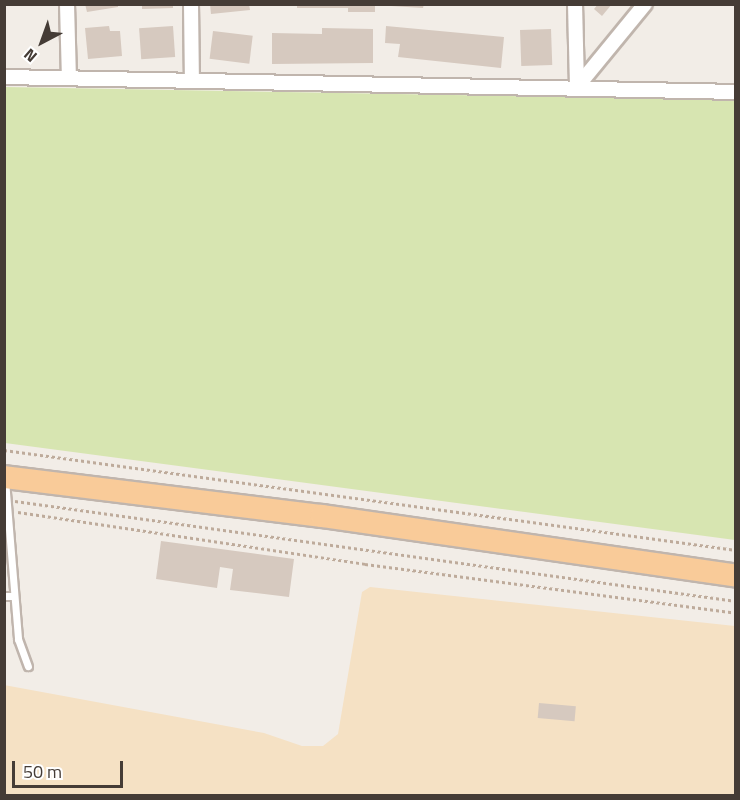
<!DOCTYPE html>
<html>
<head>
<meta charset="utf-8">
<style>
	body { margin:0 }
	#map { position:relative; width:740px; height:800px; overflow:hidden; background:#f2ede7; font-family:"Titillium Web",sans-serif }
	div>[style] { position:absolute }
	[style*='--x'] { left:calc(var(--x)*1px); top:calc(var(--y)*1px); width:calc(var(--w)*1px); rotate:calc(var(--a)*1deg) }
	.green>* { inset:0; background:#d7e5b1 }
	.sand>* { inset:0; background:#f5e1c4 }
	.building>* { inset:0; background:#d6c9bf; transform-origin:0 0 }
	.path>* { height:3px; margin-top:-1.5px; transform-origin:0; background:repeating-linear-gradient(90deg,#beab9b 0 3px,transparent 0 6px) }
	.roads { filter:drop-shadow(2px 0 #c0b5ad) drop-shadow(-2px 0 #c0b5ad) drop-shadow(0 2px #c0b5ad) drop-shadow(0 -2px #c0b5ad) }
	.lane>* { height:7px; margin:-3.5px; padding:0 3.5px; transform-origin:3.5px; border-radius:3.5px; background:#fff }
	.street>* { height:14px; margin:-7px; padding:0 7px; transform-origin:7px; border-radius:7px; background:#fff }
	.primary>* { height:22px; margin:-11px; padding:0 11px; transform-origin:11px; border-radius:11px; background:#f9cb99 }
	span { translate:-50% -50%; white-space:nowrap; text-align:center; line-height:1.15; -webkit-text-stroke:4.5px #fff; paint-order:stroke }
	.frame { position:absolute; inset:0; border:6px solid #453c36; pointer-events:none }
	.north { position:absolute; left:12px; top:12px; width:60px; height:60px; -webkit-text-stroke:4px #fff; paint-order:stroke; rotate:221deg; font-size:16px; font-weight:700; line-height:24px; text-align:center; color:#453c36 }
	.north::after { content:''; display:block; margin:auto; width:21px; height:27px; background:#453c36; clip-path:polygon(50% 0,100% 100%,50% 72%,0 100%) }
	.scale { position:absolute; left:12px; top:761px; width:111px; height:27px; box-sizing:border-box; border:3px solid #453c36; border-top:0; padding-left:8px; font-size:18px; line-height:21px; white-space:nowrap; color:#453c36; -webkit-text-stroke:4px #fff; paint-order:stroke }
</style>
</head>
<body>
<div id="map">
	<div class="green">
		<i style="clip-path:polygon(5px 87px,735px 100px,735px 540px,5px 443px)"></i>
	</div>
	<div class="sand">
		<i style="clip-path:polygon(370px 587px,735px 626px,735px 795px,5px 795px,4px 685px,264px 733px,302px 746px,323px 746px,338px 734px,362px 592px)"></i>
	</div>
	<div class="building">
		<i style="clip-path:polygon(85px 4px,118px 4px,118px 7px,87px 12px)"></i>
		<i style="clip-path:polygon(142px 4px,173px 4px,173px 8px,142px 9px)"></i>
		<i style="clip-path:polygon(210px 4px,249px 4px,250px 10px,211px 14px)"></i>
		<i style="clip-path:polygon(297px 4px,375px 4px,375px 12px,348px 12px,348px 8px,297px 8px)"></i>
		<i style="clip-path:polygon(391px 4px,424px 4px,423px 8px,391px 6px)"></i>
		<i style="clip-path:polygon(598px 4px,612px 4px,602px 16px,594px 9px)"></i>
		<i style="clip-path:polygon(109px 26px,110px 31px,120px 31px,122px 56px,88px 59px,85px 28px)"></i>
		<i style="left:173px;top:26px;width:31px;height:34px;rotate:86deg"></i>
		<i style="clip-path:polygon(386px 26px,504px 37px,501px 68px,398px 57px,400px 44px,385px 43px)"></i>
		<i style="clip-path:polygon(322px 28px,373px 29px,373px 63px,272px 64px,272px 33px,322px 34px)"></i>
		<i style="left:551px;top:29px;width:36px;height:31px;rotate:88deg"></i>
		<i style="left:213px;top:31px;width:40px;height:28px;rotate:7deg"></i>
		<i style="clip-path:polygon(161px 541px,294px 559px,289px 597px,230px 590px,233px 569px,220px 567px,217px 588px,156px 579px)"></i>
		<i style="left:539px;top:703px;width:37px;height:15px;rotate:5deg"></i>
	</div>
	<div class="path">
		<i style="--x:4;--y:450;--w:739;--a:7.78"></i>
		<i style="--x:15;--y:501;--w:728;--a:7.9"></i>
		<i style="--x:18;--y:512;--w:351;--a:8.5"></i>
		<i style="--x:365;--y:564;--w:374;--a:7.5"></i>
	</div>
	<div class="roads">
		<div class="lane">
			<i style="--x:5;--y:480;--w:160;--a:85.3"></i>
			<i style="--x:18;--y:639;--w:29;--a:70"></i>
			<i style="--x:4;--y:596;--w:10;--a:0"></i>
		</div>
		<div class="street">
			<i style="--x:67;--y:4;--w:74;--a:88.5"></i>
			<i style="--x:191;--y:4;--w:77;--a:89.3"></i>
			<i style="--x:575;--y:4;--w:83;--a:88.6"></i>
			<i style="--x:4;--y:77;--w:732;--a:1.17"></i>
			<i style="--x:577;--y:87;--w:107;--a:-50.7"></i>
		</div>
		<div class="primary">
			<i style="--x:4;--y:477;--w:320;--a:7"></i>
			<i style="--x:322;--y:516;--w:418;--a:8.2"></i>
		</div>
	</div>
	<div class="frame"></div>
	<div class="north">N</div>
	<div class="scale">50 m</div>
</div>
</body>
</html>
